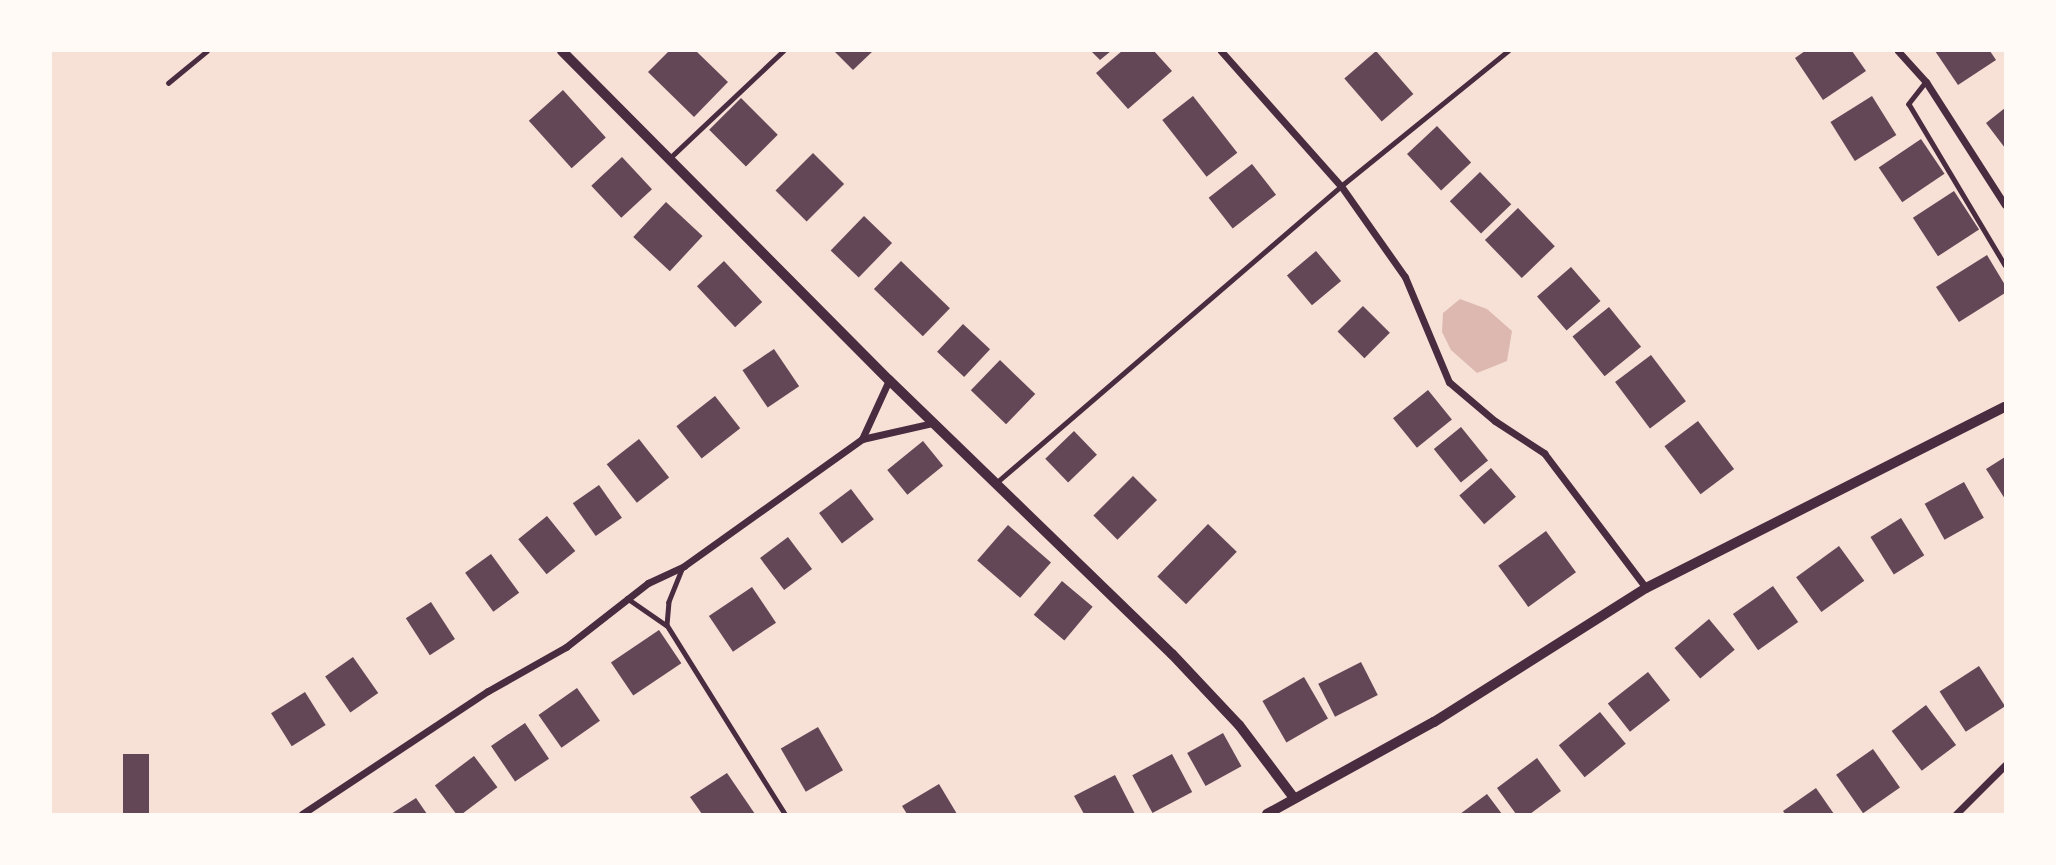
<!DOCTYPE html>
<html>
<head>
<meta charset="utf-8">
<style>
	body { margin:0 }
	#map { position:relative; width:2056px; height:865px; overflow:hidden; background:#f7e1d7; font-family:"IBM Plex Serif",serif }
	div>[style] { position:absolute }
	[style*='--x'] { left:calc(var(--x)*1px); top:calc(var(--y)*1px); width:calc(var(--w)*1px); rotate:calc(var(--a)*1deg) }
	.water>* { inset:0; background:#dcb8b0 }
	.building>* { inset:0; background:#644757; transform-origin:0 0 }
	.service>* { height:4.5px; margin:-2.25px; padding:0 2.25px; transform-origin:2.25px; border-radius:2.25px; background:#4a2c40 }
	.minor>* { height:7px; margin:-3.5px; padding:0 3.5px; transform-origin:3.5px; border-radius:3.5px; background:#4a2c40 }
	.tertiary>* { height:10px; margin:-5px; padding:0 5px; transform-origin:5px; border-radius:5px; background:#4a2c40 }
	span { translate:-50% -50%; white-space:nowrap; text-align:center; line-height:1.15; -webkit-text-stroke:5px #fffaf5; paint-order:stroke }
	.frame { position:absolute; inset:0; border:52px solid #fffaf5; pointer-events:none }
</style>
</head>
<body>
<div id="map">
	<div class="water">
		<i style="clip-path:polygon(1460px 299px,1487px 309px,1512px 331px,1507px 361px,1477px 373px,1451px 350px,1442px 332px,1443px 313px)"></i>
	</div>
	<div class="building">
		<i style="clip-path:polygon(669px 51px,696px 51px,728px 82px,694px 117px,648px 72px)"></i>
		<i style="clip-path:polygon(834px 51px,873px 51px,853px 70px)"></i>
		<i style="clip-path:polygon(1091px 51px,1111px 51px,1100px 60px)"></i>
		<i style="clip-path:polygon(1122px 51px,1154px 51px,1172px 71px,1128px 109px,1096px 73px)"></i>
		<i style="left:1376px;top:51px;width:57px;height:42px;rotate:49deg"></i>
		<i style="clip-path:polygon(1805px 51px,1852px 51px,1866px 71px,1823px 100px,1795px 58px)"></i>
		<i style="clip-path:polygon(1935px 51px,1990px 51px,1996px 60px,1958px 85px)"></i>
		<i style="left:563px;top:90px;width:64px;height:46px;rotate:48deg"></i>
		<i style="left:1193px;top:96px;width:72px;height:39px;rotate:52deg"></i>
		<i style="left:1872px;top:96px;width:46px;height:49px;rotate:58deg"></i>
		<i style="left:741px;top:98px;width:52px;height:45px;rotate:45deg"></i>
		<i style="clip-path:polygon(2005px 108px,2005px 148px,1986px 123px)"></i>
		<i style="left:1437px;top:126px;width:50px;height:41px;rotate:47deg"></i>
		<i style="left:1921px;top:139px;width:42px;height:51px;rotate:56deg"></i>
		<i style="left:813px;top:153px;width:44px;height:53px;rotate:45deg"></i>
		<i style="left:622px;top:157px;width:44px;height:42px;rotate:47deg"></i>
		<i style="left:1252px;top:164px;width:39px;height:55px;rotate:52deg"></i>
		<i style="left:1480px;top:172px;width:45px;height:42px;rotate:46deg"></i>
		<i style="left:1954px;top:191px;width:46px;height:49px;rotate:57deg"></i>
		<i style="left:666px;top:202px;width:50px;height:48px;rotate:43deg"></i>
		<i style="left:1518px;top:208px;width:53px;height:46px;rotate:46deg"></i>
		<i style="left:864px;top:216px;width:39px;height:48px;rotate:44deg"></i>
		<i style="left:1316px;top:251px;width:39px;height:38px;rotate:50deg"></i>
		<i style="clip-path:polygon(1987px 255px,2005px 285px,2005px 293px,1959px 322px,1936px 287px)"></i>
		<i style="left:724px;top:261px;width:56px;height:37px;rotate:47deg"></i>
		<i style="left:901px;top:261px;width:68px;height:39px;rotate:44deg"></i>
		<i style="left:1571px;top:267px;width:45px;height:45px;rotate:49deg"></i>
		<i style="left:1363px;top:306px;width:38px;height:36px;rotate:45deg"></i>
		<i style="left:1609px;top:307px;width:51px;height:47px;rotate:51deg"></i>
		<i style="left:963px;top:324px;width:37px;height:38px;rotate:43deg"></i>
		<i style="left:774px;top:349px;width:45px;height:38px;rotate:56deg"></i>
		<i style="left:1651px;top:355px;width:58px;height:45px;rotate:53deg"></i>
		<i style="left:1000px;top:360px;width:49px;height:42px;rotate:44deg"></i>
		<i style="left:1428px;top:390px;width:38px;height:45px;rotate:51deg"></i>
		<i style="left:715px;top:396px;width:41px;height:49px;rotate:52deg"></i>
		<i style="left:1698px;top:421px;width:60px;height:42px;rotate:53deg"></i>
		<i style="left:1461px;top:427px;width:43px;height:35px;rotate:51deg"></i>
		<i style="left:1074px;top:431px;width:33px;height:40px;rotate:46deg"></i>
		<i style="left:639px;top:439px;width:49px;height:41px;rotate:52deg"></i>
		<i style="left:923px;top:441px;width:32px;height:46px;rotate:51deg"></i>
		<i style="clip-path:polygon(2005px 457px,2005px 499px,1986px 469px)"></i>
		<i style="left:1491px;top:468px;width:38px;height:42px;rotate:49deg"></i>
		<i style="left:1133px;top:476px;width:34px;height:56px;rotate:45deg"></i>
		<i style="left:1964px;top:482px;width:41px;height:45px;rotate:61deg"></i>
		<i style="left:599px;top:485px;width:40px;height:32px;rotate:55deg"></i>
		<i style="left:851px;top:489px;width:38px;height:40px;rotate:53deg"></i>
		<i style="left:547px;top:516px;width:45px;height:37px;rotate:51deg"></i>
		<i style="left:1901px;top:518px;width:44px;height:36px;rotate:58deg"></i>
		<i style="left:1208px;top:524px;width:40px;height:73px;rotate:44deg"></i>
		<i style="left:1008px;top:525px;width:57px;height:47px;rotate:41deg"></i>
		<i style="left:1546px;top:531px;width:51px;height:59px;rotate:54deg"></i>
		<i style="left:788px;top:537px;width:40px;height:35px;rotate:53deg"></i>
		<i style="left:1839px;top:546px;width:43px;height:53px;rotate:54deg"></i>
		<i style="left:491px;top:554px;width:48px;height:32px;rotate:54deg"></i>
		<i style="left:1062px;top:581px;width:40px;height:44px;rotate:40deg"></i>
		<i style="left:1773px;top:586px;width:44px;height:49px;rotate:55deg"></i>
		<i style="left:752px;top:587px;width:43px;height:52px;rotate:56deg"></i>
		<i style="left:431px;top:602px;width:44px;height:30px;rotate:57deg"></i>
		<i style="left:1709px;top:619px;width:40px;height:45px;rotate:50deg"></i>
		<i style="left:659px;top:630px;width:40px;height:58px;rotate:56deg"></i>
		<i style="left:353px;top:657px;width:44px;height:34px;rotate:55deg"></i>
		<i style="left:1361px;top:662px;width:37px;height:48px;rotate:63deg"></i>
		<i style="left:1979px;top:666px;width:48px;height:47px;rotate:57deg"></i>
		<i style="left:1648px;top:672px;width:36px;height:51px;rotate:52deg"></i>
		<i style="left:1304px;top:677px;width:48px;height:48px;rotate:60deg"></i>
		<i style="left:577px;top:688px;width:40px;height:47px;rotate:55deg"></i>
		<i style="left:305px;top:692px;width:39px;height:40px;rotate:58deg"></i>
		<i style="left:1926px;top:705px;width:50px;height:43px;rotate:53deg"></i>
		<i style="left:1600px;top:712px;width:41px;height:53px;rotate:51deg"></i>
		<i style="left:525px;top:723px;width:43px;height:41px;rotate:56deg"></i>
		<i style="left:818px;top:727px;width:50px;height:43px;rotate:60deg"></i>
		<i style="left:1223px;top:733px;width:38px;height:41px;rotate:61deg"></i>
		<i style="left:1873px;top:749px;width:47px;height:45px;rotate:55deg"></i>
		<i style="left:123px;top:754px;width:26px;height:60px"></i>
		<i style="left:1172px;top:754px;width:43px;height:45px;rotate:62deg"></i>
		<i style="left:474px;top:756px;width:39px;height:49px;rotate:53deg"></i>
		<i style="clip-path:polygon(1537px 758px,1561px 791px,1530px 814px,1516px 814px,1497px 788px)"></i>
		<i style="clip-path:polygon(727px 773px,755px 814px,702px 814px,690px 797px)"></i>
		<i style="clip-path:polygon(1115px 775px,1135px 814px,1084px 814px,1074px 796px)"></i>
		<i style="clip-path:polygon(939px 784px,957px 814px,907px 814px,902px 806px)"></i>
		<i style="clip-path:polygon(1816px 788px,1834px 814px,1785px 814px,1783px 811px)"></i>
		<i style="clip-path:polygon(1487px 794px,1502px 814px,1460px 814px)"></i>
		<i style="clip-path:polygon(416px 798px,427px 814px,391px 814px)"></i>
	</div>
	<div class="service">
		<i style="--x:1926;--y:82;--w:28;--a:128"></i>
		<i style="--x:1909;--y:104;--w:187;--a:59.2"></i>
		<i style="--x:168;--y:83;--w:50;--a:-39.4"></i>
		<i style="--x:671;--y:157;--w:154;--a:-43.4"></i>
		<i style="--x:996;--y:483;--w:455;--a:-40.7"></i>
		<i style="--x:1341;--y:186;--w:215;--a:-39"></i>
		<i style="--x:683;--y:567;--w:38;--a:112"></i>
		<i style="--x:669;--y:602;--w:23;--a:95"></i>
		<i style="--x:667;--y:625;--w:223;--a:58"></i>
		<i style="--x:627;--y:598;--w:47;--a:34.7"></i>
	</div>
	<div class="minor">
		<i style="--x:1221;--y:51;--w:181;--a:48.4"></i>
		<i style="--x:1341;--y:186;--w:111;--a:54.9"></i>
		<i style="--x:1405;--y:277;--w:114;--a:67.3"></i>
		<i style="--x:1449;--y:382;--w:60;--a:40.3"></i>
		<i style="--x:1495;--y:421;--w:59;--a:33.1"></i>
		<i style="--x:1544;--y:453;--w:169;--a:52.9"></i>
		<i style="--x:1898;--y:51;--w:42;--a:47.9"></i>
		<i style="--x:1926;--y:82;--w:146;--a:57.3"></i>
		<i style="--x:862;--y:439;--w:73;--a:-12.7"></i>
		<i style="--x:302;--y:814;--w:223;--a:-33.5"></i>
		<i style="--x:488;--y:691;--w:90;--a:-29.4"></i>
		<i style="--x:566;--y:647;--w:104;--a:-38"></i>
		<i style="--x:648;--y:583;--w:40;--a:-25"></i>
		<i style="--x:684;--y:566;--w:219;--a:-35.5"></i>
		<i style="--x:862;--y:439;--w:65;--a:-65.4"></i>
		<i style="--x:1956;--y:814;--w:69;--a:-45"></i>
	</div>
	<div class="tertiary">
		<i style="--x:562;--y:51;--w:464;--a:45.2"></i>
		<i style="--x:889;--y:380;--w:394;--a:44.1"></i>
		<i style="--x:1172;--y:654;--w:98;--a:46.7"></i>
		<i style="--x:1239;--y:725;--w:91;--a:53"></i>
		<i style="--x:1267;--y:814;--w:191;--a:-28.9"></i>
		<i style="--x:1434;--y:722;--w:251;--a:-32.3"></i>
		<i style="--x:1646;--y:588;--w:402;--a:-26.8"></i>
	</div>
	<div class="frame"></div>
</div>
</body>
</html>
